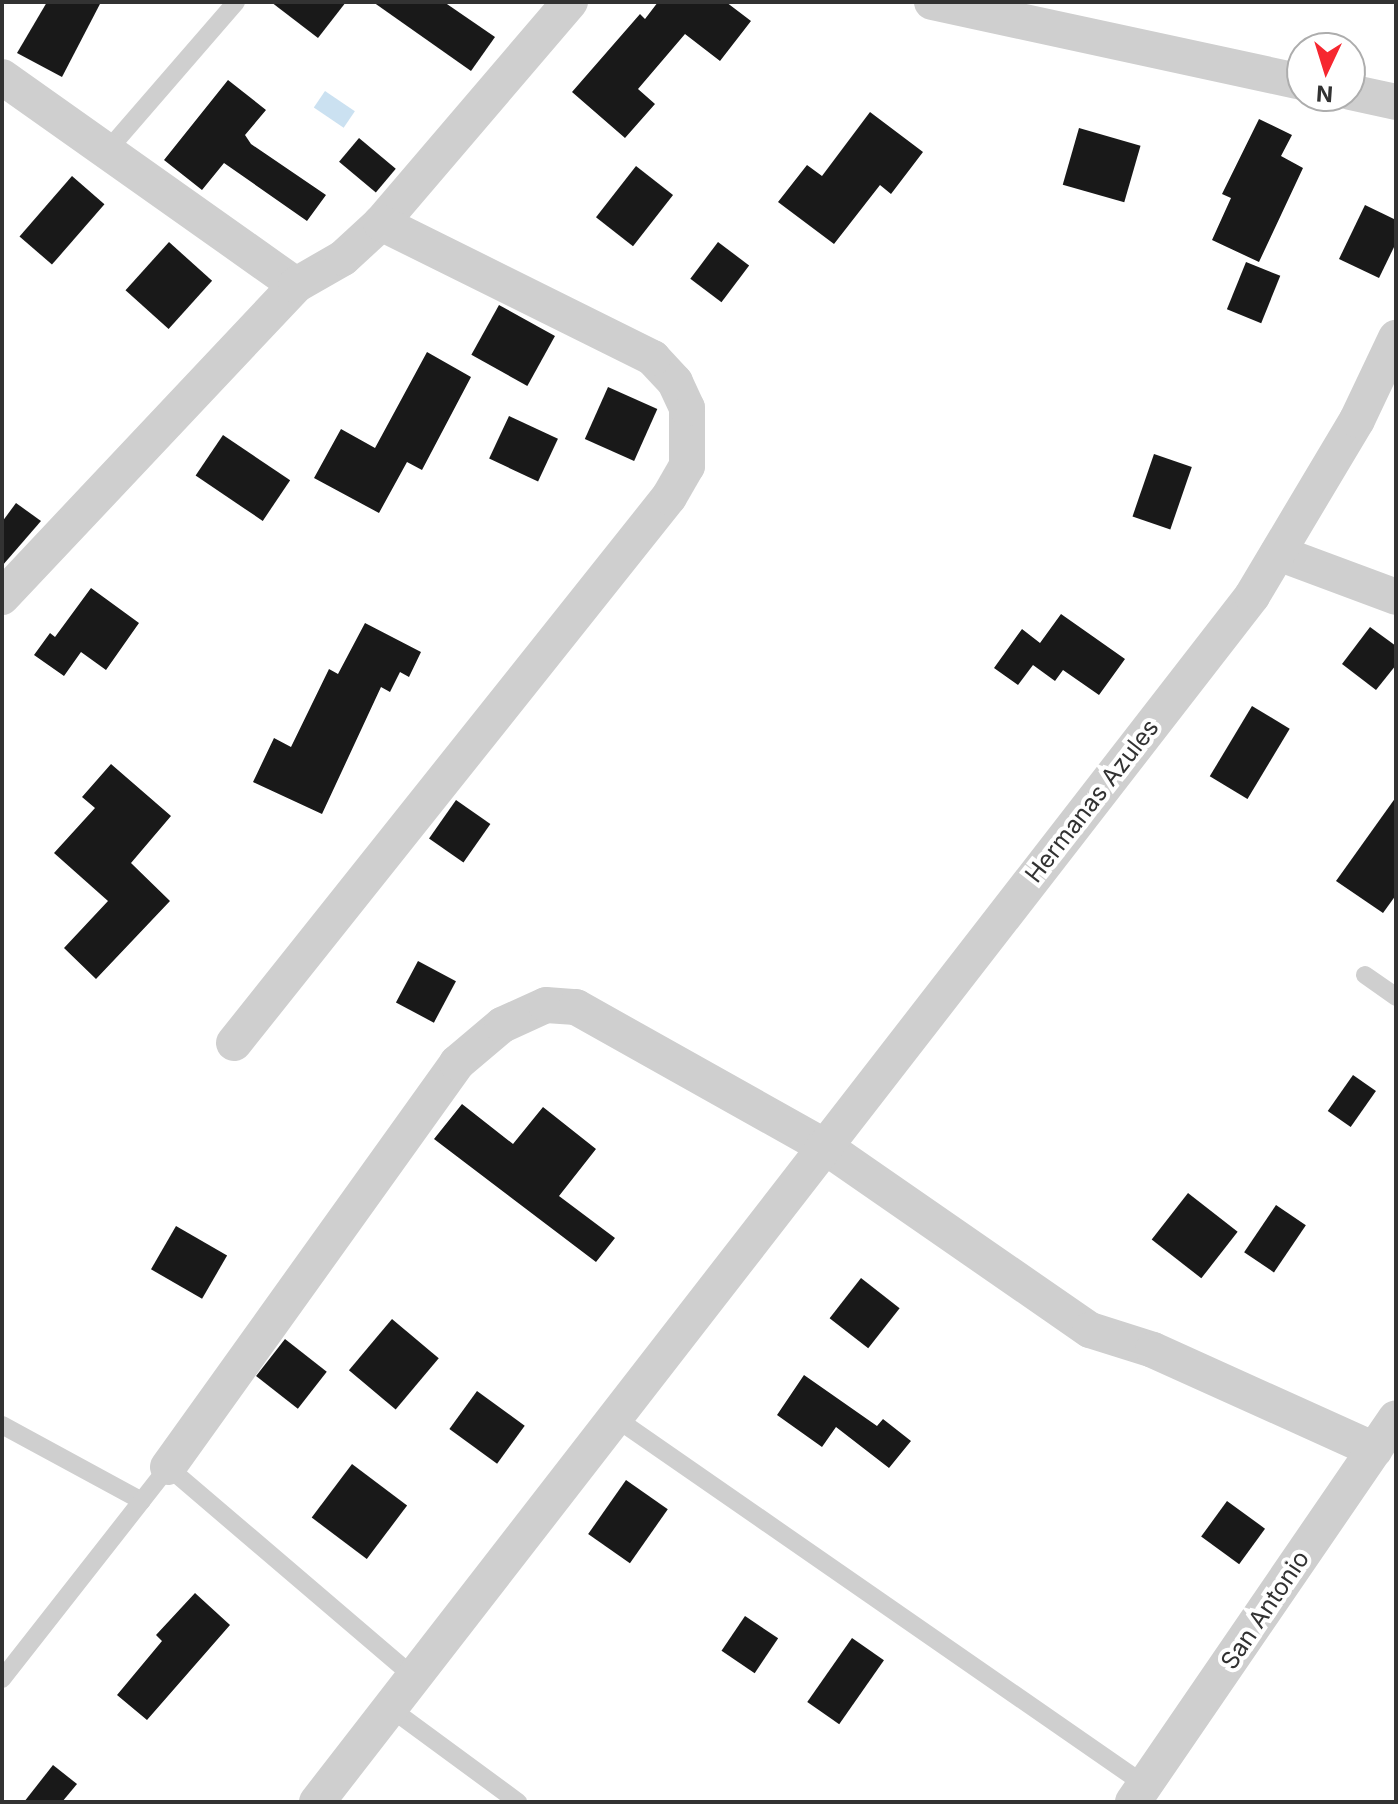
<!DOCTYPE html>
<html>
<head>
<meta charset="utf-8">
<style>
	body { margin:0 }
	#map { position:relative; width:1398px; height:1804px; overflow:hidden; background:#fff; font-family:Inter,sans-serif }
	div>[style] { position:absolute }
	[style*='--x'] { left:calc(var(--x)*1px); top:calc(var(--y)*1px); width:calc(var(--w)*1px); rotate:calc(var(--a)*1deg) }
	.water>* { inset:0; background:#cbe1f1; transform-origin:0 0 }
	.building>* { inset:0; background:#191919; transform-origin:0 0 }
	.service>* { height:18px; margin:-9px; padding:0 9px; transform-origin:9px; border-radius:9px; background:#cfcfcf }
	.minor>* { height:36px; margin:-18px; padding:0 18px; transform-origin:18px; border-radius:18px; background:#cfcfcf }
	span { translate:-50% -50%; white-space:nowrap; text-align:center; line-height:1.15; -webkit-text-stroke:8px #fff; paint-order:stroke }
	.street-label { font-size:24px; color:#323232 }
	.frame { position:absolute; inset:0; border:4px solid #323232; pointer-events:none }
	.north { position:absolute; left:1286px; top:32px; width:80px; height:80px; box-sizing:border-box; background:#fff; border:2px solid #adadad; border-radius:50%; rotate:184deg; font-size:22px; font-weight:700; line-height:32px; text-align:center; color:#323232 }
	.north::after { content:''; display:block; margin:auto; width:28px; height:36px; background:#f62730; clip-path:polygon(50% 0,100% 100%,50% 72%,0 100%) }
</style>
</head>
<body>
<div id="map">
	<div class="water">
		<i style="left:325px;top:91px;width:36px;height:20px;rotate:34deg"></i>
	</div>
	<div class="building">
		<i style="clip-path:polygon(47px 2px,101px 2px,62px 77px,17px 53px)"></i>
		<i style="clip-path:polygon(271px 2px,346px 2px,318px 38px)"></i>
		<i style="clip-path:polygon(373px 2px,444px 2px,495px 37px,471px 71px)"></i>
		<i style="clip-path:polygon(658px 2px,726px 2px,751px 21px,720px 61px,685px 34px,638px 89px,655px 104px,625px 138px,572px 92px,640px 14px,645px 19px)"></i>
		<i style="clip-path:polygon(228px 80px,266px 110px,245px 135px,251px 144px,326px 195px,307px 221px,224px 163px,202px 190px,164px 160px)"></i>
		<i style="clip-path:polygon(870px 112px,923px 152px,891px 194px,880px 185px,834px 244px,778px 202px,807px 165px,822px 176px)"></i>
		<i style="clip-path:polygon(1259px 119px,1292px 135px,1281px 156px,1303px 168px,1259px 262px,1212px 240px,1231px 198px,1222px 194px)"></i>
		<i style="left:1079px;top:128px;width:64px;height:59px;rotate:16deg"></i>
		<i style="left:359px;top:138px;width:48px;height:31px;rotate:40deg"></i>
		<i style="left:636px;top:166px;width:47px;height:65px;rotate:38deg"></i>
		<i style="left:72px;top:176px;width:43px;height:80px;rotate:41deg"></i>
		<i style="clip-path:polygon(1365px 205px,1396px 220px,1396px 243px,1379px 278px,1339px 259px)"></i>
		<i style="left:169px;top:242px;width:58px;height:65px;rotate:42deg"></i>
		<i style="left:718px;top:242px;width:39px;height:46px;rotate:37deg"></i>
		<i style="left:1246px;top:262px;width:37px;height:51px;rotate:22deg"></i>
		<i style="left:499px;top:305px;width:64px;height:57px;rotate:29deg"></i>
		<i style="clip-path:polygon(427px 352px,471px 377px,422px 470px,407px 462px,379px 513px,314px 478px,341px 429px,375px 448px)"></i>
		<i style="left:608px;top:387px;width:54px;height:57px;rotate:24deg"></i>
		<i style="left:509px;top:416px;width:54px;height:47px;rotate:25deg"></i>
		<i style="left:223px;top:435px;width:81px;height:49px;rotate:34deg"></i>
		<i style="left:1154px;top:454px;width:40px;height:66px;rotate:19deg"></i>
		<i style="clip-path:polygon(16px 503px,41px 521px,2px 566px,2px 522px)"></i>
		<i style="clip-path:polygon(91px 588px,139px 623px,106px 670px,81px 652px,64px 676px,34px 655px,50px 633px,55px 637px)"></i>
		<i style="clip-path:polygon(1061px 614px,1125px 659px,1099px 695px,1063px 670px,1055px 681px,1033px 665px,1018px 685px,994px 668px,1022px 629px,1040px 643px)"></i>
		<i style="clip-path:polygon(365px 623px,421px 652px,409px 677px,400px 672px,390px 692px,381px 687px,322px 814px,253px 782px,274px 738px,291px 747px,329px 669px,338px 674px)"></i>
		<i style="clip-path:polygon(1370px 627px,1396px 646px,1396px 665px,1376px 690px,1342px 664px)"></i>
		<i style="left:1252px;top:706px;width:44px;height:82px;rotate:31deg"></i>
		<i style="clip-path:polygon(111px 764px,171px 816px,131px 863px,170px 901px,96px 979px,64px 948px,108px 901px,54px 853px,95px 808px,82px 797px)"></i>
		<i style="clip-path:polygon(1396px 797px,1396px 895px,1383px 913px,1336px 881px)"></i>
		<i style="left:456px;top:800px;width:42px;height:47px;rotate:35deg"></i>
		<i style="left:418px;top:961px;width:43px;height:47px;rotate:28deg"></i>
		<i style="left:1353px;top:1075px;width:28px;height:44px;rotate:35deg"></i>
		<i style="clip-path:polygon(462px 1104px,513px 1144px,543px 1107px,596px 1149px,559px 1196px,615px 1238px,596px 1262px,434px 1139px)"></i>
		<i style="left:1188px;top:1193px;width:63px;height:59px;rotate:38deg"></i>
		<i style="left:1276px;top:1205px;width:36px;height:57px;rotate:34deg"></i>
		<i style="left:176px;top:1226px;width:59px;height:50px;rotate:30deg"></i>
		<i style="left:861px;top:1278px;width:49px;height:51px;rotate:38deg"></i>
		<i style="left:392px;top:1319px;width:61px;height:67px;rotate:40deg"></i>
		<i style="left:285px;top:1339px;width:53px;height:47px;rotate:38deg"></i>
		<i style="clip-path:polygon(804px 1375px,877px 1426px,883px 1419px,911px 1441px,889px 1468px,836px 1427px,822px 1447px,777px 1415px)"></i>
		<i style="left:477px;top:1391px;width:59px;height:47px;rotate:36deg"></i>
		<i style="left:352px;top:1464px;width:69px;height:67px;rotate:37deg"></i>
		<i style="left:626px;top:1480px;width:51px;height:66px;rotate:35deg"></i>
		<i style="left:1227px;top:1501px;width:47px;height:44px;rotate:36deg"></i>
		<i style="clip-path:polygon(195px 1593px,230px 1625px,147px 1720px,117px 1695px,162px 1641px,156px 1635px)"></i>
		<i style="left:745px;top:1616px;width:40px;height:42px;rotate:34deg"></i>
		<i style="left:852px;top:1638px;width:39px;height:78px;rotate:35deg"></i>
		<i style="clip-path:polygon(53px 1765px,77px 1784px,62px 1802px,24px 1802px)"></i>
	</div>
	<div class="service">
		<i style="--x:107;--y:151;--w:197;--a:-49.1"></i>
		<i style="--x:1365;--y:975;--w:38;--a:35"></i>
		<i style="--x:614;--y:1417;--w:646;--a:34.72"></i>
		<i style="--x:2;--y:1425;--w:159;--a:28.5"></i>
		<i style="--x:2;--y:1679;--w:269;--a:-51.9"></i>
		<i style="--x:168;--y:1467;--w:323;--a:40.5"></i>
		<i style="--x:390;--y:1708;--w:159;--a:36.3"></i>
	</div>
	<div class="minor">
		<i style="--x:932;--y:2;--w:379;--a:12.2"></i>
		<i style="--x:2;--y:77;--w:360;--a:35.3"></i>
		<i style="--x:1350;--y:92;--w:47;--a:12.3"></i>
		<i style="--x:1278;--y:553;--w:126;--a:20.4"></i>
		<i style="--x:2;--y:597;--w:429;--a:-46.7"></i>
		<i style="--x:296;--y:285;--w:54;--a:-29.9"></i>
		<i style="--x:343;--y:258;--w:52;--a:-42.6"></i>
		<i style="--x:381;--y:223;--w:291;--a:-49.5"></i>
		<i style="--x:234;--y:1043;--w:698;--a:-51.46"></i>
		<i style="--x:669;--y:497;--w:36;--a:-60"></i>
		<i style="--x:687;--y:466;--w:58;--a:-90"></i>
		<i style="--x:687;--y:408;--w:29;--a:-115"></i>
		<i style="--x:675;--y:382;--w:33;--a:-133"></i>
		<i style="--x:653;--y:358;--w:304;--a:-153.6"></i>
		<i style="--x:168;--y:1467;--w:497;--a:-54.4"></i>
		<i style="--x:457;--y:1063;--w:59;--a:-40.2"></i>
		<i style="--x:502;--y:1025;--w:48;--a:-24.4"></i>
		<i style="--x:546;--y:1005;--w:30;--a:4"></i>
		<i style="--x:576;--y:1007;--w:284;--a:29.3"></i>
		<i style="--x:824;--y:1146;--w:323;--a:34.7"></i>
		<i style="--x:1090;--y:1330;--w:66;--a:17.6"></i>
		<i style="--x:1153;--y:1350;--w:243;--a:24.3"></i>
		<i style="--x:317;--y:1802;--w:1526;--a:-52.21"></i>
		<i style="--x:1252;--y:596;--w:205;--a:-59.2"></i>
		<i style="--x:1357;--y:420;--w:91;--a:-64.6"></i>
		<i style="--x:1133;--y:1802;--w:465;--a:-55.6"></i>
	</div>
	<div class="street-label">
		<span style="left:1092px;top:801px;rotate:-52deg">Hermanas Azules</span>
		<span style="left:1265px;top:1610px;rotate:-56deg">San Antonio</span>
	</div>
	<div class="frame"></div>
	<div class="north">N</div>
</div>
</body>
</html>
